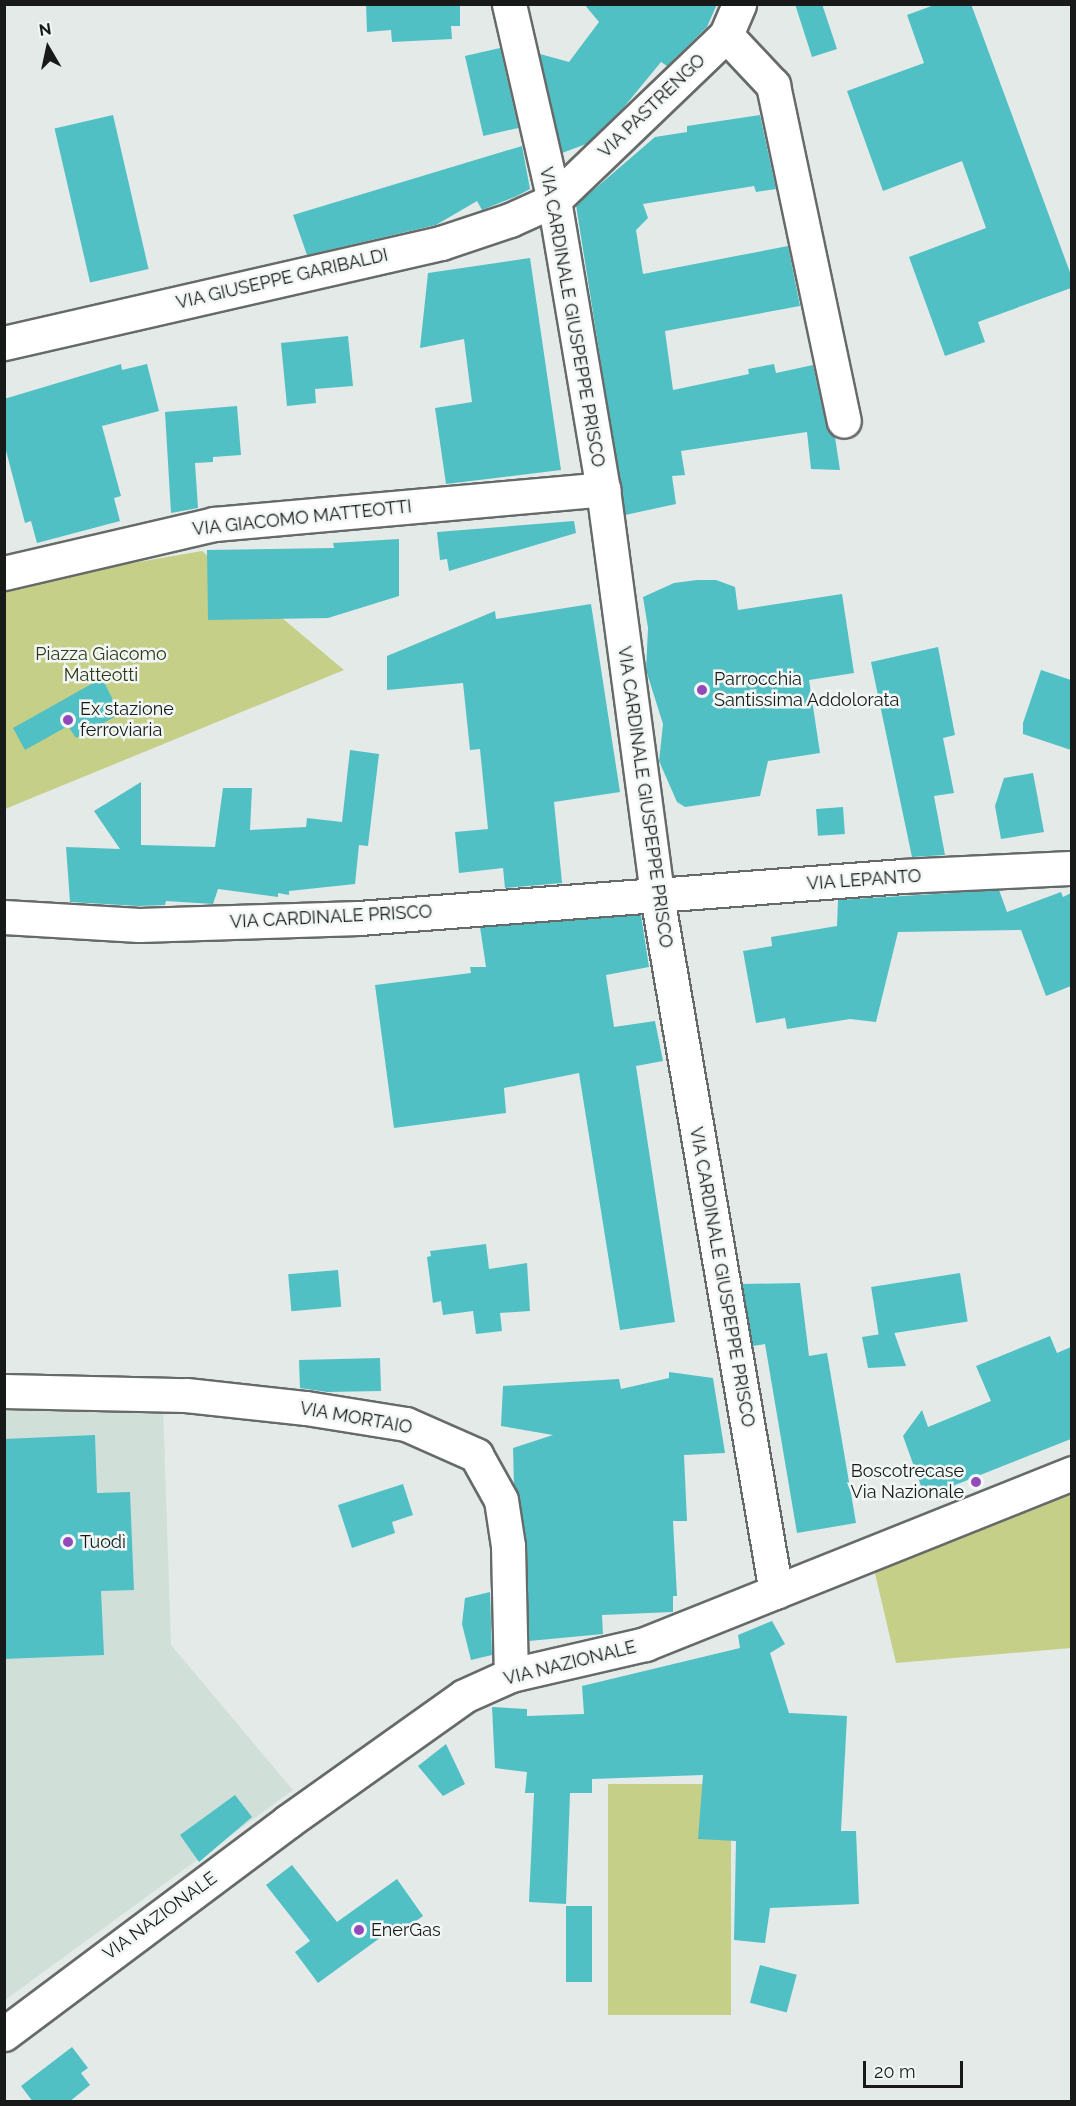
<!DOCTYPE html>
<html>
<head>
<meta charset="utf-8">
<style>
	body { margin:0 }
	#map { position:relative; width:1076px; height:2106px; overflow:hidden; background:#e4eae8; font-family:Raleway,sans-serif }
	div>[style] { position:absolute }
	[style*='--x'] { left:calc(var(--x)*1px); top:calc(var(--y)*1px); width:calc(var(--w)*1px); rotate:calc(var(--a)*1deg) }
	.built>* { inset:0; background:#d1dfd9 }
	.green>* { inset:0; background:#c6cf88; transform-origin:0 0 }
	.building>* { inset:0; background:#50c0c5; transform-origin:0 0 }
	.roads { filter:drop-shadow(2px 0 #666b69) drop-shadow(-2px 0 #666b69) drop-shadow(0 2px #666b69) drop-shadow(0 -2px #666b69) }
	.minor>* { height:33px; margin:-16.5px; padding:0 16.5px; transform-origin:16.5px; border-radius:16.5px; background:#fff }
	.dots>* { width:16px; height:16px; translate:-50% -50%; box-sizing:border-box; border:3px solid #f1f7f5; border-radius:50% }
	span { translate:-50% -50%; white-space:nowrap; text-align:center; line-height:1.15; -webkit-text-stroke:5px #f1f7f5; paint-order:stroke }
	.street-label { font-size:18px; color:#181a19 }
	.park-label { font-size:18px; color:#333715 }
	.poi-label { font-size:18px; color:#181a19 }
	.left { translate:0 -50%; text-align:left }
	.right { translate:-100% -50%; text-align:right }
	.frame { position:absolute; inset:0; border:6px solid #181a19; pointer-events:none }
	.north { position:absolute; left:18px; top:18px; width:60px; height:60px; -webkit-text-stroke:4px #f1f7f5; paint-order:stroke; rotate:351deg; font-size:16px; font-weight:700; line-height:24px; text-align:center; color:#181a19 }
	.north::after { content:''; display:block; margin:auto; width:21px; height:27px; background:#181a19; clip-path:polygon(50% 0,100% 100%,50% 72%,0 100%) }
	.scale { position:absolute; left:863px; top:2061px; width:100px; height:27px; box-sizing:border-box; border:3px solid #181a19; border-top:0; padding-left:8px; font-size:18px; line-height:21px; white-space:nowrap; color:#181a19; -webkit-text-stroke:4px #f1f7f5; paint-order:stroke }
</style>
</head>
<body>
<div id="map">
	<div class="built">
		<i style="clip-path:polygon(5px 1401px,163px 1405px,171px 1645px,293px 1790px,5px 2000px)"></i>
	</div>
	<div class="green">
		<i style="clip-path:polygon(202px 551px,344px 670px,5px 809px,5px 585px)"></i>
		<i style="clip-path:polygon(1071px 1491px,1071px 1648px,896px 1663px,874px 1569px)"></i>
		<i style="left:731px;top:1784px;width:231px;height:123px;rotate:90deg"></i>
	</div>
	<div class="building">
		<i style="clip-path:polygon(366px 4px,460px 4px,460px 26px,451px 26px,452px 39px,392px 42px,391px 30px,367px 32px)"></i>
		<i style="clip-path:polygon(584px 4px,717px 4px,707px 27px,667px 66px,661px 62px,624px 107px,586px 144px,562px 153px,540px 54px,569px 62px,599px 22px)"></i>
		<i style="clip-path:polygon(795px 4px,822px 4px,837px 49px,812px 57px)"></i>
		<i style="clip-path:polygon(937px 4px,971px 4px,1071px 275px,1071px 288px,978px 322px,985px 342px,945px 356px,909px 257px,986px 228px,962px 161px,883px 191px,847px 91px,924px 63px,907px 15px)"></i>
		<i style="left:500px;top:48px;width:82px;height:36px;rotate:77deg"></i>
		<i style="left:113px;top:115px;width:158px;height:60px;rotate:77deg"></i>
		<i style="clip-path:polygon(760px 115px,776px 189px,756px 192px,754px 186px,643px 204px,648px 218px,636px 230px,643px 274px,788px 246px,800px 306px,665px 331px,673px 390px,749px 374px,748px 369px,774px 364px,776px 373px,813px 365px,826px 425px,835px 437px,840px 470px,811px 469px,807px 432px,681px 451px,685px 475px,672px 476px,676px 504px,625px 515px,576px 205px,655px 137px,687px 132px,687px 126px)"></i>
		<i style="clip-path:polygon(522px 146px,530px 189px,517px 196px,482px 210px,477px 201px,436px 225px,307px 255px,293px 215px)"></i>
		<i style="clip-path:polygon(530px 258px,561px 470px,446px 484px,435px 408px,472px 402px,464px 339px,420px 348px,428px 273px)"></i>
		<i style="clip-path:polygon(348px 336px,353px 386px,315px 389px,316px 403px,287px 406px,281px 343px)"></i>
		<i style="clip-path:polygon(121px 364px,122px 370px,147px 364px,159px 411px,102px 426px,121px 496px,114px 498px,120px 521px,37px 543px,31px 521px,25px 523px,4px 443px,4px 399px)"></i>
		<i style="clip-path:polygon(237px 406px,241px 455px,213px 457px,213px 462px,195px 463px,198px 508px,171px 513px,165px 412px)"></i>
		<i style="clip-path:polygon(574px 521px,576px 533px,449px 571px,447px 559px,440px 560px,437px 532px)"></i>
		<i style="clip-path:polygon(399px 539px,399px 596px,328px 618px,208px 620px,207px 550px,334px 548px,333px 543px)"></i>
		<i style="clip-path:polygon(697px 580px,716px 580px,735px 587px,738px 610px,842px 594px,854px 673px,809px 680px,820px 753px,768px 761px,760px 796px,685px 807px,677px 802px,659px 761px,663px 724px,646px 670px,648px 628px,643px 597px,674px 583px)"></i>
		<i style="clip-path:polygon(591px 604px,620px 792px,554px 802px,562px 883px,505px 888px,503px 868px,459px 873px,455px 832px,488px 829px,480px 749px,470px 750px,463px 683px,387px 690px,387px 656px,495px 611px,496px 619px)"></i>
		<i style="clip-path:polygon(938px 647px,955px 735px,943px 738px,954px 793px,934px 796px,945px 855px,912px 857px,871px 662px)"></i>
		<i style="clip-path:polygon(1041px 670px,1071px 680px,1071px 750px,1023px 734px,1023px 723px)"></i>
		<i style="clip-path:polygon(102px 678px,120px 714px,76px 738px,68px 726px,25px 750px,13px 728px)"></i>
		<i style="clip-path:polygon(350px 750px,379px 754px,368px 846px,359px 845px,355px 884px,289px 891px,289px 895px,278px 893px,278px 897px,218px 889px,213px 904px,166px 901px,165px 905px,139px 906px,70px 902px,66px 847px,120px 849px,94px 811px,141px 782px,141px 845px,215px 847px,223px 788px,252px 788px,250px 830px,306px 827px,307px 818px,342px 822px)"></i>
		<i style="clip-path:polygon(1033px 773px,1044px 832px,1001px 839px,995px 806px,1004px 778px)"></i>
		<i style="left:843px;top:807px;width:27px;height:27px;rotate:86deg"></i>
		<i style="clip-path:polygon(999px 890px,1007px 912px,1061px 892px,1063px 897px,1071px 893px,1071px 986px,1046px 996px,1021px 930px,898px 932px,876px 1022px,850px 1019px,787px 1029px,785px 1018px,756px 1023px,743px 951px,772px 946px,771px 937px,837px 926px,838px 900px)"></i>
		<i style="clip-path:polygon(641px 915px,649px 967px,606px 975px,614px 1027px,655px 1021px,663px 1061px,636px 1066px,675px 1322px,620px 1330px,579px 1073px,504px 1088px,506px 1113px,394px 1128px,375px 985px,471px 973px,470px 967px,486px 967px,480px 927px)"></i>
		<i style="clip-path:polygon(486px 1244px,489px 1269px,527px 1263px,530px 1311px,500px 1313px,502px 1331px,476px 1334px,473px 1311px,443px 1315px,441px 1301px,433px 1303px,427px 1257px,431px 1256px,430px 1251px)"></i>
		<i style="left:338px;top:1270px;width:37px;height:50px;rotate:85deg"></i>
		<i style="left:960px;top:1273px;width:49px;height:90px;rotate:81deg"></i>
		<i style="clip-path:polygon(800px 1283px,809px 1356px,827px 1353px,856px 1523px,797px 1533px,765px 1344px,753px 1346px,742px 1284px)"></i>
		<i style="clip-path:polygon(894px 1332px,906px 1366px,868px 1368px,862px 1337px)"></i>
		<i style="clip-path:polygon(1050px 1336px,1057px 1353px,1071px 1347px,1071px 1439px,925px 1497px,903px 1436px,922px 1410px,928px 1427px,991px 1401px,976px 1366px)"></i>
		<i style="clip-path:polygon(380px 1358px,381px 1391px,327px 1392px,300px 1388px,299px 1360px)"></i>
		<i style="clip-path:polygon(669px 1372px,713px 1378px,725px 1453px,684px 1455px,687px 1521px,673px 1521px,677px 1596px,673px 1596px,673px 1612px,602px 1615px,603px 1634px,529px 1641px,527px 1545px,514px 1486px,513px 1448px,553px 1435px,501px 1426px,503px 1386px,619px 1379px,621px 1389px,669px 1378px)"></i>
		<i style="clip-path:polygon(95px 1435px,97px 1493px,130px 1492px,134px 1590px,101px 1591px,104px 1655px,4px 1659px,4px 1439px)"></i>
		<i style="clip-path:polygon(403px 1484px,413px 1515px,392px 1522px,395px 1533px,352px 1548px,338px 1505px)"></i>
		<i style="clip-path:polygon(490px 1592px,492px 1655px,471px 1660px,462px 1624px,465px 1598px)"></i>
		<i style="clip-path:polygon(772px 1621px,785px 1644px,770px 1653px,789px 1713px,847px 1716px,841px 1831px,856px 1831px,859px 1904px,770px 1908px,765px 1943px,734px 1940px,736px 1841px,698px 1839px,703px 1775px,592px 1779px,592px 1793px,570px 1793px,566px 1904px,529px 1902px,534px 1793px,525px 1793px,527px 1772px,495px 1768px,492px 1707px,527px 1709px,527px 1716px,584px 1714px,582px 1686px,740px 1648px,738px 1635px)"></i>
		<i style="clip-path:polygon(446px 1744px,465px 1784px,443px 1796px,418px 1766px)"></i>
		<i style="clip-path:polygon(235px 1795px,252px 1817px,199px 1862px,180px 1835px)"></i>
		<i style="clip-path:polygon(292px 1865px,337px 1922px,397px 1879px,423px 1916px,399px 1933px,395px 1927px,318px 1983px,295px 1952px,310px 1941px,266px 1885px)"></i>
		<i style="left:566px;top:1906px;width:26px;height:76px"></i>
		<i style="left:760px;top:1965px;width:38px;height:39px;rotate:15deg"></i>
		<i style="clip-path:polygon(72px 2047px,88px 2068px,81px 2073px,90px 2085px,69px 2102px,33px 2102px,21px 2086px)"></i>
	</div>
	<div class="roads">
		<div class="minor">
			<i style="--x:509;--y:4;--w:201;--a:77.1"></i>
			<i style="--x:554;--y:200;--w:293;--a:80.4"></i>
			<i style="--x:603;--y:489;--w:411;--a:82.4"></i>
			<i style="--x:657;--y:896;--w:706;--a:80.3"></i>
			<i style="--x:726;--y:35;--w:69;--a:46.8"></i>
			<i style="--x:773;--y:85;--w:343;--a:78.1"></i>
			<i style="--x:4;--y:343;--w:448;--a:-12.9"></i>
			<i style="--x:441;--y:243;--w:73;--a:-18.4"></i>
			<i style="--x:510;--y:220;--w:48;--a:-24.4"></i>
			<i style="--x:554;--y:200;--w:238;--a:-43.8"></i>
			<i style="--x:726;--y:35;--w:34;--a:-67"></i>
			<i style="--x:4;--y:573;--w:216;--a:-13.1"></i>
			<i style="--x:214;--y:524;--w:391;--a:-5.1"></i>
			<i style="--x:4;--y:917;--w:135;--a:3.4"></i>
			<i style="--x:139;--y:925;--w:220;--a:-1.8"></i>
			<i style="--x:359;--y:918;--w:545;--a:-4.42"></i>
			<i style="--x:902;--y:876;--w:170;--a:-2.7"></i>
			<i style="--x:4;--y:1391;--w:182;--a:1.3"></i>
			<i style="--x:186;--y:1395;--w:121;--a:6.2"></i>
			<i style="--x:306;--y:1408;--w:101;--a:9.1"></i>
			<i style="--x:406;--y:1424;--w:77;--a:23.9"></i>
			<i style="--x:476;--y:1455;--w:51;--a:60.9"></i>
			<i style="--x:501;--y:1500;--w:47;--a:81.3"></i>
			<i style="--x:508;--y:1546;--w:129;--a:88.7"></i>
			<i style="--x:4;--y:2034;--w:354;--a:-36.8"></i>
			<i style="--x:287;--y:1822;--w:217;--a:-35.4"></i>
			<i style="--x:464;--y:1696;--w:51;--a:-24.1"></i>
			<i style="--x:511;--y:1675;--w:138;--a:-13"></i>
			<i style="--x:645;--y:1644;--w:460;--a:-21.8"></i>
		</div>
	</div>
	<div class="dots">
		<i style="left:702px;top:690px;background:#9449bb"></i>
		<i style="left:68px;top:720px;background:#9449bb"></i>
		<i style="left:976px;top:1482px;background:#9449bb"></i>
		<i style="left:68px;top:1542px;background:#9449bb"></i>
		<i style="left:359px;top:1930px;background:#9449bb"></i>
	</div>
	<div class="street-label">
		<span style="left:652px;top:106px;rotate:-44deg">VIA PASTRENGO</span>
		<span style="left:282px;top:279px;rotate:-13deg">VIA GIUSEPPE GARIBALDI</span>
		<span style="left:572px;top:317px;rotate:80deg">VIA CARDINALE GIUSPEPPE PRISCO</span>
		<span style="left:302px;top:518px;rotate:-6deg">VIA GIACOMO MATTEOTTI</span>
		<span style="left:645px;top:797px;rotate:82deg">VIA CARDINALE GIUSPEPPE PRISCO</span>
		<span style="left:864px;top:880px;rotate:-4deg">VIA LEPANTO</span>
		<span style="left:331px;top:917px;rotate:-3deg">VIA CARDINALE PRISCO</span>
		<span style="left:722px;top:1277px;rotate:80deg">VIA CARDINALE GIUSPEPPE PRISCO</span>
		<span style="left:356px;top:1418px;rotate:10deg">VIA MORTAIO</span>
		<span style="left:570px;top:1663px;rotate:-14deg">VIA NAZIONALE</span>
		<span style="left:160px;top:1916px;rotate:-36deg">VIA NAZIONALE</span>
	</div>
	<div class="park-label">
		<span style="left:101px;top:665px">Piazza Giacomo<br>Matteotti</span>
	</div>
	<div class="poi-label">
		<span class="left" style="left:714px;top:690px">Parrocchia<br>Santissima Addolorata</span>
		<span class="left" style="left:80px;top:720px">Ex stazione<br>ferroviaria</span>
		<span class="right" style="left:964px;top:1482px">Boscotrecase<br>Via Nazionale</span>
		<span class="left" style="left:80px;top:1542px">Tuodì</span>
		<span class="left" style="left:371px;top:1930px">EnerGas</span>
	</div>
	<div class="frame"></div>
	<div class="north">N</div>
	<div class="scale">20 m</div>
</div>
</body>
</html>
